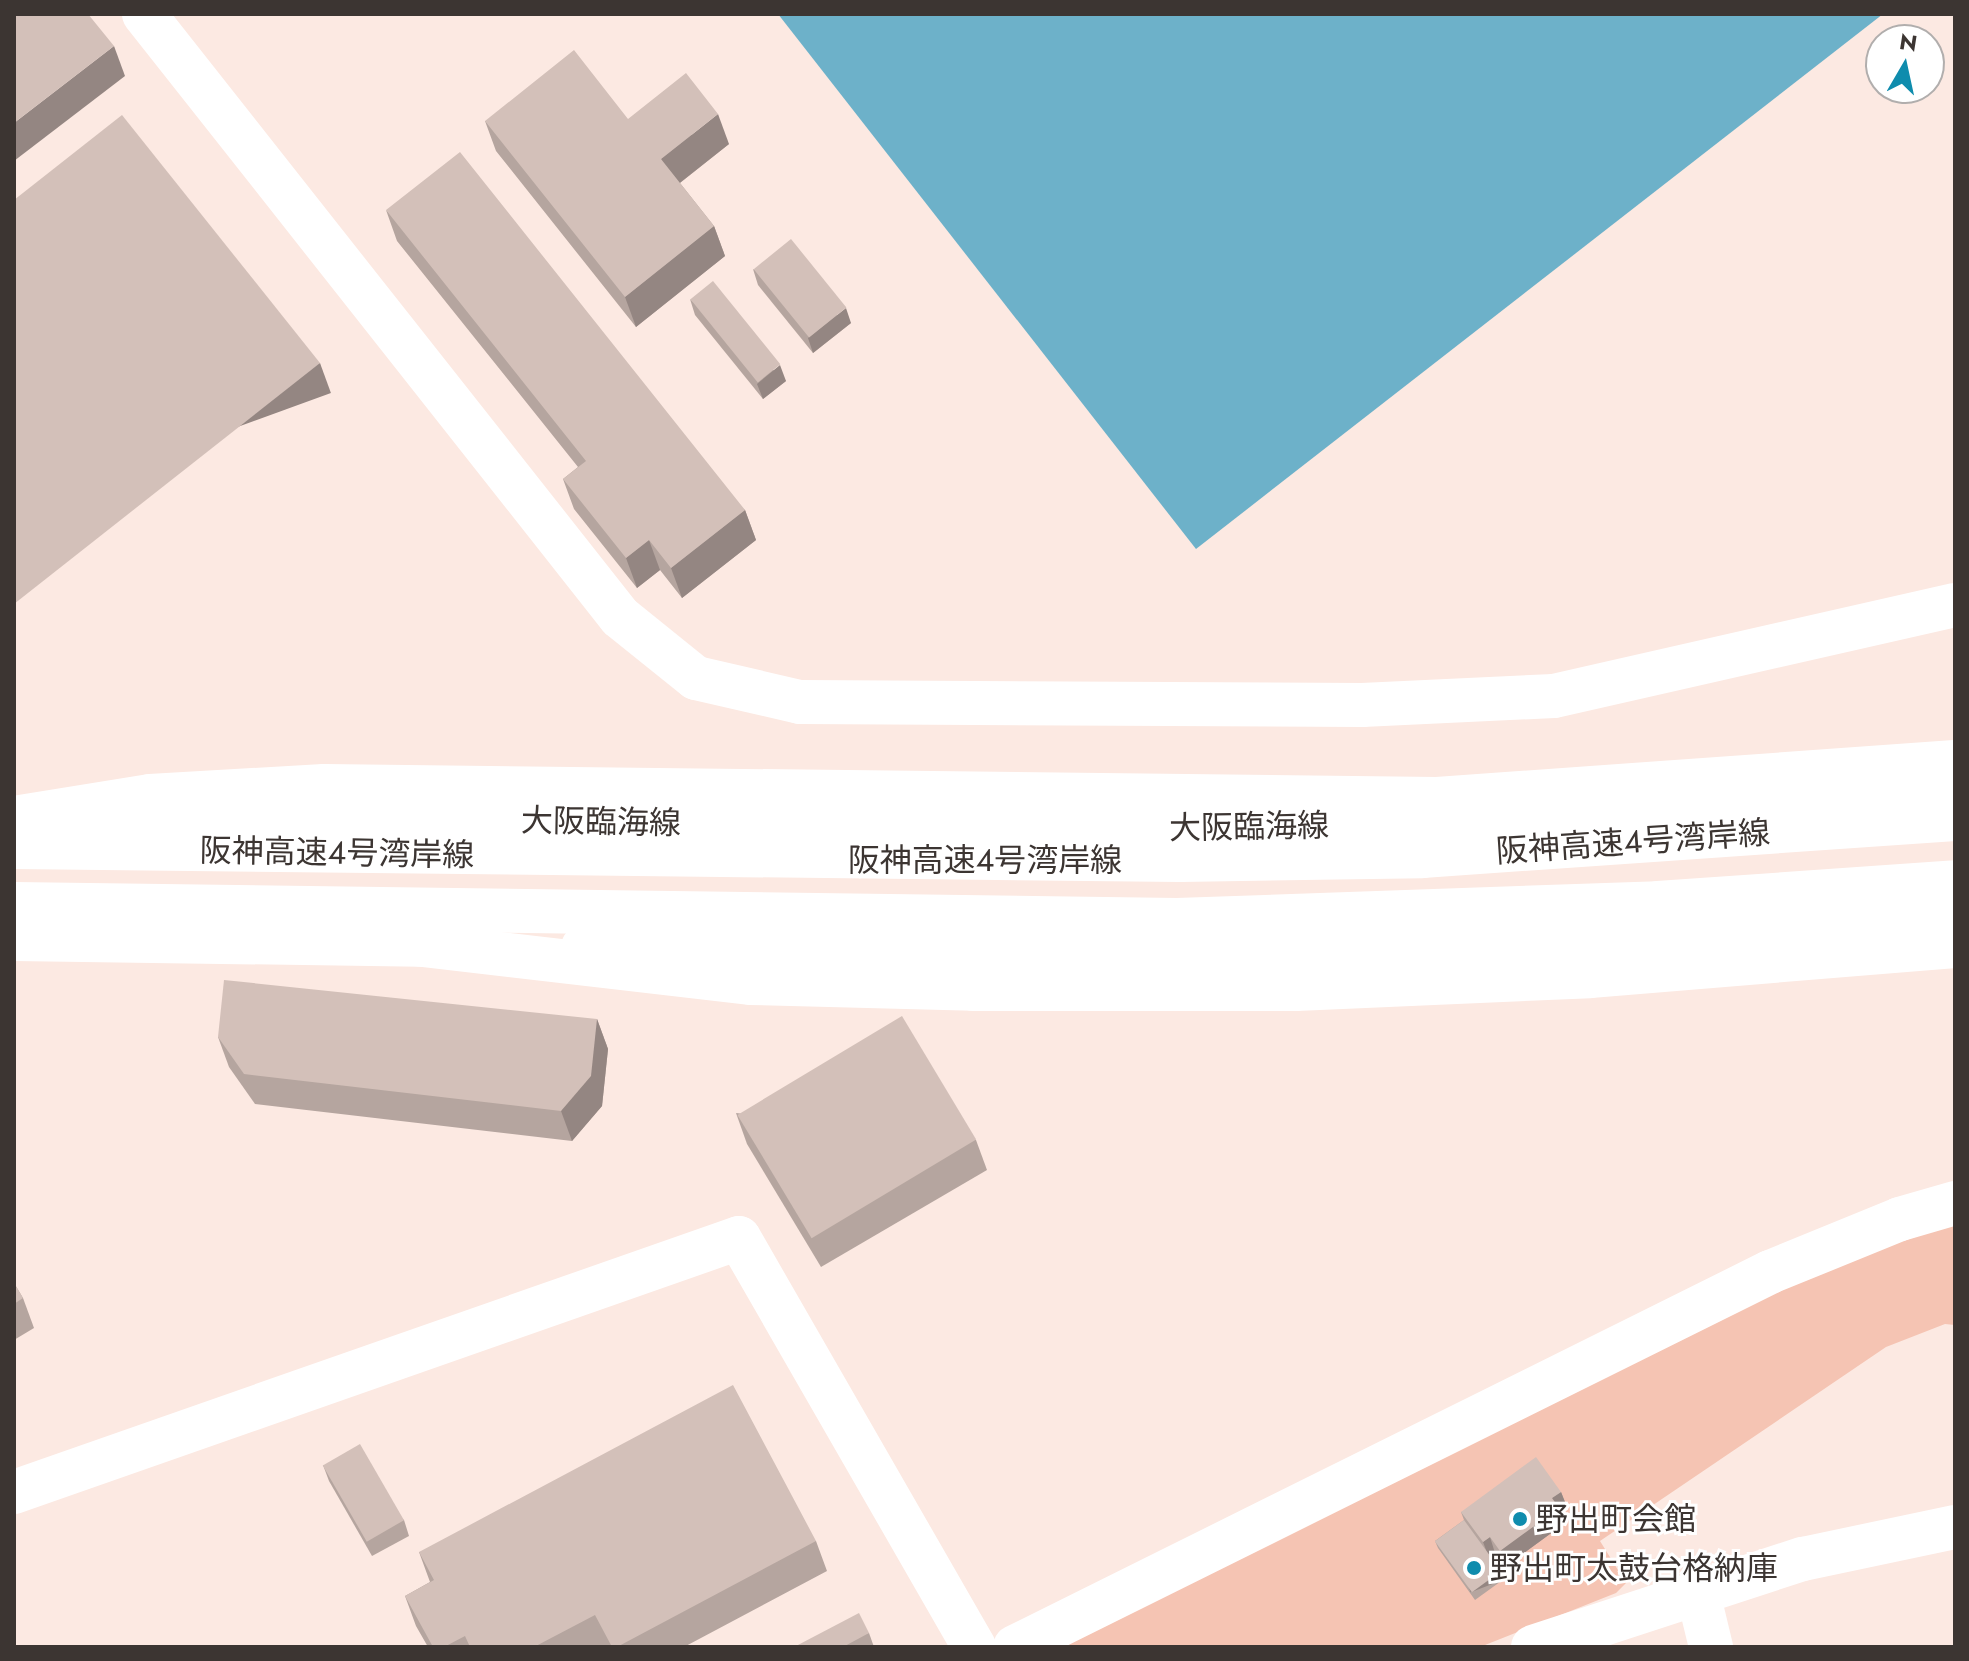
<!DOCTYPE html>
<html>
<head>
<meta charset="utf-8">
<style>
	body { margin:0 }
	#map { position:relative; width:1969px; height:1661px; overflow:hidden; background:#fce9e2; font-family:Jost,"Noto Sans JP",sans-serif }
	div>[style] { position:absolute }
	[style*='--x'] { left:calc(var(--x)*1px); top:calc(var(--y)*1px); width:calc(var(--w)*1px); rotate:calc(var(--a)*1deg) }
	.green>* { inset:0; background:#f5c4b3 }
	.water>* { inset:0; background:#6db1c9 }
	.minor>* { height:44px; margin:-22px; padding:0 22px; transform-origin:22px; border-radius:22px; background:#fff }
	.major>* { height:44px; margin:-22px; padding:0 22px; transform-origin:22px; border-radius:22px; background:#fff }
	.highway>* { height:44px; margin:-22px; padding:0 22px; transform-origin:22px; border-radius:22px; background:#fff }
	.wall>* { inset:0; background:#b5a59f }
	.shaded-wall>* { inset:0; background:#948682; transform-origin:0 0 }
	.building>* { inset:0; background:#d3c0b9; transform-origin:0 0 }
	.dots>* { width:22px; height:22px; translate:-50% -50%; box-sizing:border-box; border:4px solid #fff; border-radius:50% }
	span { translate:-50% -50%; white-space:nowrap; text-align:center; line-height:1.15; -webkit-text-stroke:6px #fff; paint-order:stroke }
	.street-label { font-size:32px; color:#3c3532 }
	.poi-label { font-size:32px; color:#3c3532 }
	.left { translate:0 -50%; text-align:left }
	.frame { position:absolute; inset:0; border:16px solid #3c3532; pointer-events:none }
	.north { position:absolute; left:1865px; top:24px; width:80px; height:80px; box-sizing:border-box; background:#fff; border:2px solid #b1aead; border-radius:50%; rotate:9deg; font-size:22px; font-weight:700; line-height:32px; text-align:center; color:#3c3532 }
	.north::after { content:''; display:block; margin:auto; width:28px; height:36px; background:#0f8cad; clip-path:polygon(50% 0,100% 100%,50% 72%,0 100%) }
</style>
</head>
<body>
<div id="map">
	<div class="green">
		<i style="clip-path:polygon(1955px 1224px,1955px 1325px,1945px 1324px,1886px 1347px,1600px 1541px,1626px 1583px,1616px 1593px,1480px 1647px,1062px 1647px,1789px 1278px)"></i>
	</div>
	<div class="water">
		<i style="clip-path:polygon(778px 14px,1883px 14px,1196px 549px)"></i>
	</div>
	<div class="minor">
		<i style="--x:144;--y:14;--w:768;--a:51.71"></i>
		<i style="--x:620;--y:617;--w:97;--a:38.8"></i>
		<i style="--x:696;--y:678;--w:107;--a:13"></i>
		<i style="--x:800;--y:702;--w:562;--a:0.31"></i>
		<i style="--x:1362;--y:705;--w:192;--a:-2.7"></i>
		<i style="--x:1554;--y:696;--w:411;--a:-12.8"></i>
		<i style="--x:14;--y:1492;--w:768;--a:-19.31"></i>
		<i style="--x:739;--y:1238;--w:472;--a:60.1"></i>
		<i style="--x:1697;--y:1589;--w:60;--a:76.4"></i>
		<i style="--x:1015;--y:1647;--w:843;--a:-26.41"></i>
		<i style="--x:1770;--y:1272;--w:140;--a:-22.2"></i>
		<i style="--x:1900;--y:1219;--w:57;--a:-16.2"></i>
		<i style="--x:1533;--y:1647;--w:284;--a:-18.1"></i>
		<i style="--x:1803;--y:1559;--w:155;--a:-11.9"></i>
	</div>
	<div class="major">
		<i style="--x:56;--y:828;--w:289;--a:-2.4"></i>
		<i style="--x:345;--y:816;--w:598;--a:1.15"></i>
		<i style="--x:943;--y:828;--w:498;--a:-0.5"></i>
		<i style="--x:1441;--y:824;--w:515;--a:-3.78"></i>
		<i style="--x:14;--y:939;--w:440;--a:0.8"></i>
		<i style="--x:583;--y:947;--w:358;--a:1.1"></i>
		<i style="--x:941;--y:954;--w:491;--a:-0.5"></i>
		<i style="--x:1432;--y:950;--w:524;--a:-3.61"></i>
	</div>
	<div class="highway">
		<i style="--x:14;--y:818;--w:138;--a:-9.2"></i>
		<i style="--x:150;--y:796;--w:174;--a:-3.3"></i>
		<i style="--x:324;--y:786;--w:1113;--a:0.67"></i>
		<i style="--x:1437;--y:799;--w:519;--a:-4.09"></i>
		<i style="--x:14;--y:847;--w:1166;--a:0.64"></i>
		<i style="--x:1180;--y:860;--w:242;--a:-0.9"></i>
		<i style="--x:1422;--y:856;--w:534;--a:-3.97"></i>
		<i style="--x:14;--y:904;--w:1163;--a:0.79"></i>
		<i style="--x:1177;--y:920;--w:481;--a:-2"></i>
		<i style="--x:1658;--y:903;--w:298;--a:-4"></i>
		<i style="--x:414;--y:944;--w:338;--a:6.6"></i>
		<i style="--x:750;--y:983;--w:223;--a:1.5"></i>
		<i style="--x:973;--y:989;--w:323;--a:0"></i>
		<i style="--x:1296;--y:989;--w:294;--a:-2.5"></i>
		<i style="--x:1590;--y:976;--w:366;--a:-4.7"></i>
	</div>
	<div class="wall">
		<i style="clip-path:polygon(628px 119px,729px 144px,680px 183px,714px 226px,725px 256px,636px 327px,496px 151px,485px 121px)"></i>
		<i style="clip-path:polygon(386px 210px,745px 510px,756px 540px,682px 598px,660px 570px,637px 588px,574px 509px,563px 479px,578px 467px,397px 241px)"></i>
		<i style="clip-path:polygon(753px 269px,851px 323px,813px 353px,758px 285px)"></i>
		<i style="clip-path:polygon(690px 299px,786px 381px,763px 399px,695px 315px)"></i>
		<i style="clip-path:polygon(597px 1019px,608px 1049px,602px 1106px,572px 1141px,255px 1104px,229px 1067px,218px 1037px)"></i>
		<i style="clip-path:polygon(736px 1113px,976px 1140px,987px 1170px,821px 1267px,747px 1144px)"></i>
		<i style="clip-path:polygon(14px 1283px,23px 1298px,34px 1328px,14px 1340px)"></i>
		<i style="clip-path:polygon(323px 1465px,404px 1520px,409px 1536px,372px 1556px,329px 1481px)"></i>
		<i style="clip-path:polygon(1561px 1492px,1567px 1507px,1561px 1512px,1565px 1523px,1506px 1566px,1495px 1553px,1490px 1556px,1501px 1571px,1504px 1579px,1475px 1600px,1438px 1548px,1435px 1541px,1464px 1520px,1461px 1512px)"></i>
		<i style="clip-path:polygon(816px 1541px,827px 1571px,684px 1647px,607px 1647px,606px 1645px,602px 1647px,428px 1647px,416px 1626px,405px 1596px,430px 1582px,419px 1552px)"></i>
		<i style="clip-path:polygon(869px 1633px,874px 1647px,797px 1647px)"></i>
	</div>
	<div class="shaded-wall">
		<i style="clip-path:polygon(114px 46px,125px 76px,14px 161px,14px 123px)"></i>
		<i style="clip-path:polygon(718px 114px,729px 144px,672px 189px,661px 159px)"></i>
		<i style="clip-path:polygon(714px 226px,725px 256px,636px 327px,625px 297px)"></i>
		<i style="clip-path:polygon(846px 308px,851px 323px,813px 353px,808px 338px)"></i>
		<i style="left:320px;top:363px;width:32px;height:390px;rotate:70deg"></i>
		<i style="clip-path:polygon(780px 365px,786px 381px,763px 399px,757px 384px)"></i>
		<i style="clip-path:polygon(745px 510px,756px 540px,682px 598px,671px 568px)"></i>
		<i style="clip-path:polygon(649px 540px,660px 570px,637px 588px,626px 558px)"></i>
		<i style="clip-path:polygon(597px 1019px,608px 1049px,602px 1106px,572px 1141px,561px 1111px)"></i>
		<i style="clip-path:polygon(1561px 1492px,1567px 1507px,1561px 1512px,1565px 1523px,1506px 1566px,1500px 1551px,1552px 1498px)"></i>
		<i style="clip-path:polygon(1490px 1537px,1495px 1553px,1489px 1558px,1483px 1542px)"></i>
		<i style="left:1501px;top:1571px;width:9px;height:36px;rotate:69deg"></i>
	</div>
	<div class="building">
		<i style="clip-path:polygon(14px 14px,88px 14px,114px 46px,14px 123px)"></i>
		<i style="clip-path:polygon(574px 50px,628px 119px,686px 73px,718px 114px,661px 159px,714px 226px,625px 297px,485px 121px)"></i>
		<i style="clip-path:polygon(122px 115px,320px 363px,14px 604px,14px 200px)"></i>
		<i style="clip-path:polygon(460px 152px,745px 510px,671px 568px,649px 540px,626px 558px,563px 479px,586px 461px,386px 210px)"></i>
		<i style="left:791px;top:239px;width:88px;height:48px;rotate:51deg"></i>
		<i style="left:713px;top:281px;width:107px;height:29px;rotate:51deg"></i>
		<i style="clip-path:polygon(224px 980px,597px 1019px,591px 1076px,561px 1111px,244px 1074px,218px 1037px)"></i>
		<i style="left:902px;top:1016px;width:144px;height:192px;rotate:59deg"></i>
		<i style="clip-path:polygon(14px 1283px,23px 1298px,14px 1304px)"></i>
		<i style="clip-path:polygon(733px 1385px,816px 1541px,617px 1647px,612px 1647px,595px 1615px,534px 1647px,470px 1647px,465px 1636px,444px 1647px,433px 1647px,405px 1596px,434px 1580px,419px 1552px)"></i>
		<i style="left:360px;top:1444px;width:88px;height:43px;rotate:60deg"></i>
		<i style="clip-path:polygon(1536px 1457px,1561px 1492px,1552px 1498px,1559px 1508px,1500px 1551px,1490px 1537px,1483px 1542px,1461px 1512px)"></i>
		<i style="left:1464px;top:1520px;width:63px;height:36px;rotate:54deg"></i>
		<i style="clip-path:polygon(859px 1613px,869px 1633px,843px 1647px,797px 1647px,796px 1646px)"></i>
	</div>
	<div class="dots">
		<i style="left:1520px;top:1519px;background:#0f8cad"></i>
		<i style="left:1474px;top:1568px;background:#0f8cad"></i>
	</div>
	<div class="street-label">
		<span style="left:601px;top:822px;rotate:1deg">大阪臨海線</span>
		<span style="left:1249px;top:827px;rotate:-1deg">大阪臨海線</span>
		<span style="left:1633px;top:842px;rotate:-4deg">阪神高速4号湾岸線</span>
		<span style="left:337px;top:853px;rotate:1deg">阪神高速4号湾岸線</span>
		<span style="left:985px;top:860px">阪神高速4号湾岸線</span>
	</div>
	<div class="poi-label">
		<span class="left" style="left:1536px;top:1519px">野出町会館</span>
		<span class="left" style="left:1490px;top:1568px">野出町太鼓台格納庫</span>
	</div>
	<div class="frame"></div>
	<div class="north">N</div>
</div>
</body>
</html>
